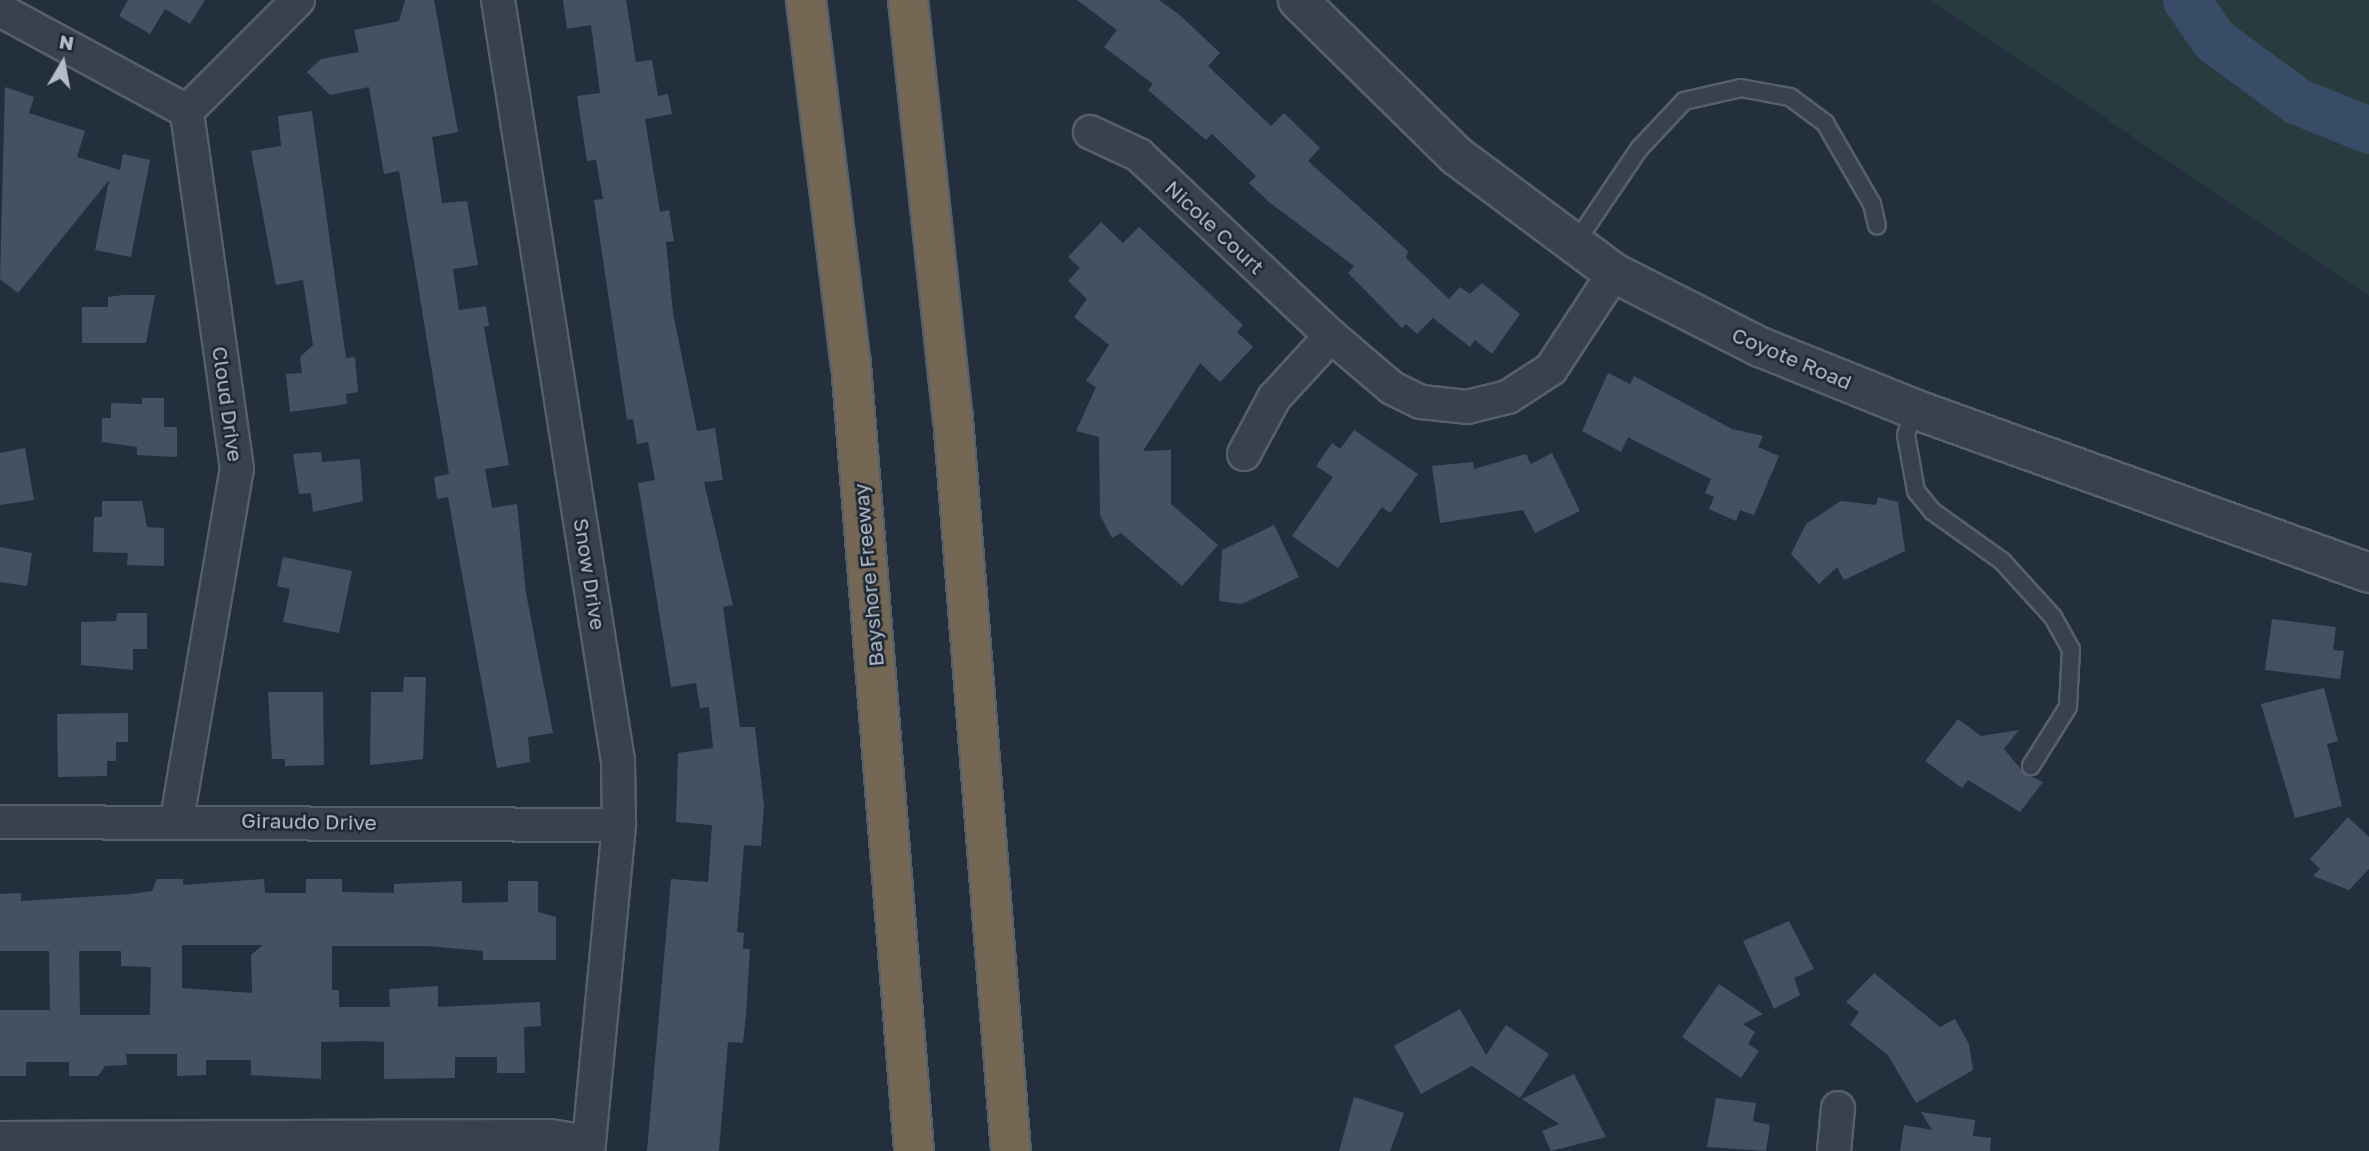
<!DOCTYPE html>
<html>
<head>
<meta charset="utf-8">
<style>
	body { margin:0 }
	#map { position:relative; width:2369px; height:1151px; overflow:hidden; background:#242f3e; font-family:"Golos Text",sans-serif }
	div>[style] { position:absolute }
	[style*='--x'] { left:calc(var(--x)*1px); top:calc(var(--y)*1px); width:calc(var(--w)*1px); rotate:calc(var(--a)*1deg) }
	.green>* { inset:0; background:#263c3f }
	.river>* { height:47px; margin:-23.5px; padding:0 23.5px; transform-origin:23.5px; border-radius:23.5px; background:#394c67 }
	.building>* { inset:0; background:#455162 }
	.roads { filter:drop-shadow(2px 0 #565f6c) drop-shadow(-2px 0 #565f6c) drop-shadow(0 2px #565f6c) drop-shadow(0 -2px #565f6c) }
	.service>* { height:16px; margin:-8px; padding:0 8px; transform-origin:8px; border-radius:8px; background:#38414e }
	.minor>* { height:32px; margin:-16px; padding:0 16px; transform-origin:16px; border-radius:16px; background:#38414e }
	.tertiary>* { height:38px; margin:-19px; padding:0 19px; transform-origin:19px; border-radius:19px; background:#38414e }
	.motorway>* { height:38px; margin:-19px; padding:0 19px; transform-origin:19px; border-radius:19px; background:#746855 }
	span { translate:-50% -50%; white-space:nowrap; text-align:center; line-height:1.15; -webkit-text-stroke:5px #1d2633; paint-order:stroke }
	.street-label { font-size:21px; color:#b4bcc9 }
	.north { position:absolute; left:28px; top:28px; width:70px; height:70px; -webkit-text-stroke:5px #1d2633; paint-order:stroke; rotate:10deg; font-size:19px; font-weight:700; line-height:28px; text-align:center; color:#b4bcc9 }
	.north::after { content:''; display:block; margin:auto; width:24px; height:32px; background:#b4bcc9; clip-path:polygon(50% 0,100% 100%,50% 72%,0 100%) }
</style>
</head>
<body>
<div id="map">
	<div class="green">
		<i style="clip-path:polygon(1930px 0,2369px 0,2369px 296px)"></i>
	</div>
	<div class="river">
		<i style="--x:2186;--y:0;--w:49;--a:55"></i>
		<i style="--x:2214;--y:40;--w:103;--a:36.3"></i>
		<i style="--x:2297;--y:101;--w:78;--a:21.9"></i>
	</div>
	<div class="building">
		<i style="clip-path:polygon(128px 0,205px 0,190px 24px,165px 9px,150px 34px,119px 16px)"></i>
		<i style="clip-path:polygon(405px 0,434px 0,458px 132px,432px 137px,442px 203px,467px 201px,478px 265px,453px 269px,459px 310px,486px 306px,489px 326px,484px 327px,509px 465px,485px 469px,492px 508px,517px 504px,526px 593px,553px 733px,528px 737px,530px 762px,497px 768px,448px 497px,437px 499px,434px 477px,449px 474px,399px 171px,384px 174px,369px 87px,330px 95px,307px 72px,321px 59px,359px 52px,354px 30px,399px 21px)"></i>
		<i style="clip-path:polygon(563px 0,626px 0,636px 62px,652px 60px,658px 96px,668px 94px,672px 114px,645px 119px,660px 212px,669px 210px,674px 241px,666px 242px,673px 313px,697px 431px,715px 428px,723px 480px,704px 482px,733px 605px,723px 607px,740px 727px,755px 727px,764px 806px,761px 846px,744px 845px,737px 932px,744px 933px,743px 949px,750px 949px,746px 1014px,743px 1043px,728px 1042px,719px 1151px,647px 1151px,671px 879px,708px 882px,712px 825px,676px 822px,678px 753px,713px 748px,709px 707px,700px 708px,696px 683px,671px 687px,638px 483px,655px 480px,648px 442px,637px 444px,633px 419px,627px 420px,594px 200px,603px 199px,596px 160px,587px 161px,577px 96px,600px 93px,591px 25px,567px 29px)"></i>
		<i style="clip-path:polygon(1077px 0,1159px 0,1181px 16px,1220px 53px,1208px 66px,1271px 126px,1284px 113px,1320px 148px,1308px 161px,1408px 251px,1406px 258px,1449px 299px,1460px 287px,1470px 294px,1482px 283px,1520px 314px,1492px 354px,1475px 340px,1470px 347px,1433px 318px,1417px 334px,1406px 324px,1402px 328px,1348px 273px,1354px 266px,1269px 202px,1249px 183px,1256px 176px,1212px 134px,1206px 140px,1148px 90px,1153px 84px,1104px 47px,1117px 30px)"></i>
		<i style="clip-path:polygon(5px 87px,34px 97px,29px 113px,85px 131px,77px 157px,120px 170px,123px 154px,150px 160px,131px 257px,95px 250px,109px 180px,18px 293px,0 279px)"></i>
		<i style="clip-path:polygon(312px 111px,346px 358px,355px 357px,358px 392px,346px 394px,347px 404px,290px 412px,286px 374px,302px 373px,300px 357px,313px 345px,303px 280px,276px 285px,251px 151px,281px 146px,278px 116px)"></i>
		<i style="clip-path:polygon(1101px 222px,1123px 243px,1139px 227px,1243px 325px,1237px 332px,1253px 347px,1220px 382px,1200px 363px,1143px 451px,1171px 450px,1171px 504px,1218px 545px,1182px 586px,1121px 533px,1112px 538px,1100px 515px,1099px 437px,1076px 431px,1096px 387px,1086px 381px,1109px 345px,1074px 317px,1087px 299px,1068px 281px,1080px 268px,1068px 257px)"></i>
		<i style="clip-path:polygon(123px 295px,155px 295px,146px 343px,82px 343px,82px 307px,108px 307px,108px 297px)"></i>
		<i style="clip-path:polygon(1608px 373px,1630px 384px,1634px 376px,1732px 429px,1763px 436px,1758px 447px,1779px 456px,1754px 515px,1740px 510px,1736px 521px,1709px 509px,1714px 497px,1705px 493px,1711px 479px,1635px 441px,1628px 437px,1621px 452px,1582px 431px)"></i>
		<i style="clip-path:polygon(142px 398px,164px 398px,164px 427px,177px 427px,177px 457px,137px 455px,137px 447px,102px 442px,102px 418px,111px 418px,111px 403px,142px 404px)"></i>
		<i style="clip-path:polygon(1354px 430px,1418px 474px,1390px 513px,1382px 507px,1338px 568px,1292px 536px,1333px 477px,1316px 466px,1332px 443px,1340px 449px)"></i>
		<i style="clip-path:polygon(25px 448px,34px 500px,0 505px,0 453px)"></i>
		<i style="clip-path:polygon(321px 452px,322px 462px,360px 459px,363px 501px,313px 512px,311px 493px,299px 494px,293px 454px)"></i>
		<i style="clip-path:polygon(1552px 453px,1580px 511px,1535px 533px,1523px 510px,1440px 523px,1432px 466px,1473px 462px,1474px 469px,1526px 454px,1531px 464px)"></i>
		<i style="clip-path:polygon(1878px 497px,1898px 502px,1905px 551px,1844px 580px,1837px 567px,1819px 584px,1791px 554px,1806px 524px,1841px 501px,1876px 505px)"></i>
		<i style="clip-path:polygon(102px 501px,142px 501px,147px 527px,164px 528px,164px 566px,127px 565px,128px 553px,93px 552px,94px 517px,102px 517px)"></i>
		<i style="clip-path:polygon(1274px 525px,1299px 577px,1242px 604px,1219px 601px,1222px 550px)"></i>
		<i style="clip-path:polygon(0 547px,32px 553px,27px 586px,0 582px)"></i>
		<i style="clip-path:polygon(283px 557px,352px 571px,339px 633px,283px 622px,290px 589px,277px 586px)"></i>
		<i style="clip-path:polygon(117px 613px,147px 613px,147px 649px,133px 649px,133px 670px,81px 665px,81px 622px,116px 621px)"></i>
		<i style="clip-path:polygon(2272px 619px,2336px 627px,2333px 650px,2344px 651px,2340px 679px,2265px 670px)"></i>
		<i style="clip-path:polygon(404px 677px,426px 677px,423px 759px,370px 765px,371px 692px,403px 692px)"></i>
		<i style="clip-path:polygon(2324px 688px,2338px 741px,2327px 744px,2342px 806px,2295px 818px,2261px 704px)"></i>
		<i style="clip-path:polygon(268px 692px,323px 692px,324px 765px,285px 766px,285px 759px,272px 759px)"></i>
		<i style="clip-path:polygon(128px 713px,128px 742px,116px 742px,116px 761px,107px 761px,107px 776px,58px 777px,57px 714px)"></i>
		<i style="clip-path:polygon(1958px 719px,1981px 736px,2019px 730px,2004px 749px,2025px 774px,2043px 782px,2020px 812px,1968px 780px,1962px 788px,1925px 761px)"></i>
		<i style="clip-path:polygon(2348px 817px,2369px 837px,2369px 869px,2349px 890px,2313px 876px,2320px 869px,2310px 859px)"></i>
		<i style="clip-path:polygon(evenodd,157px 879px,183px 879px,183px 885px,264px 879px,265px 893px,306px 893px,306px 879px,342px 879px,342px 892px,394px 893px,394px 884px,462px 881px,462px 903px,508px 902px,508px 881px,538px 881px,538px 912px,556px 917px,556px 960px,483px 960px,483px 951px,427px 946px,332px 946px,332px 990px,339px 990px,339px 1007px,390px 1007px,389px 989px,438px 986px,438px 1007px,540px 1002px,541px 1026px,524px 1027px,525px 1073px,497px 1073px,497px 1057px,455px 1057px,455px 1078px,384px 1079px,384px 1042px,365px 1041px,321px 1042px,321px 1079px,251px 1075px,251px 1060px,206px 1060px,206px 1075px,177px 1076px,177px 1054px,126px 1054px,127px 1065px,105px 1066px,98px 1076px,69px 1076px,69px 1062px,26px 1062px,26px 1076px,0 1076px,0 1010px,50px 1010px,49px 951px,0 951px,0 894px,21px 893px,21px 901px,132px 894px,152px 891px,157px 879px,182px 945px,263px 945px,251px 955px,252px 993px,182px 988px,182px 945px,157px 879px,79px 951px,121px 951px,121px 966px,151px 967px,150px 1015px,80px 1015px,79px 951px)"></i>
		<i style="clip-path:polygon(1789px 921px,1814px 969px,1794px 978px,1800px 995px,1774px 1009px,1743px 941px)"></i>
		<i style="clip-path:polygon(1874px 973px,1940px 1027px,1955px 1019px,1969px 1044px,1973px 1070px,1916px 1103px,1888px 1055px,1850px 1025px,1859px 1012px,1846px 1002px)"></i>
		<i style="clip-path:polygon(1719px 984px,1763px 1014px,1743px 1024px,1755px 1032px,1748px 1044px,1759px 1051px,1741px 1078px,1682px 1037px)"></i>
		<i style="clip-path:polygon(1460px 1009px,1486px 1055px,1506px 1025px,1549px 1054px,1520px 1098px,1472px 1066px,1421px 1094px,1394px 1046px)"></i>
		<i style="clip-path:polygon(1574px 1074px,1606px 1137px,1551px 1151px,1542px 1131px,1559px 1124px,1522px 1099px)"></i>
		<i style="clip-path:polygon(1354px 1097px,1404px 1113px,1390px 1151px,1339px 1151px)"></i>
		<i style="clip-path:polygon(1716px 1098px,1756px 1103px,1753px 1121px,1770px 1125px,1766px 1151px,1707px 1147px)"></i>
		<i style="clip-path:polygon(1921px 1112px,1975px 1120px,1973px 1136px,1991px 1138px,1990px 1151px,1900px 1151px,1904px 1125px,1932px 1130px)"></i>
	</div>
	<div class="roads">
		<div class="service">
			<i style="--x:1574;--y:245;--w:116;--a:-55.9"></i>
			<i style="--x:1639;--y:149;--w:66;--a:-46.8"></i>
			<i style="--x:1684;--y:101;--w:58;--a:-12.8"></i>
			<i style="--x:1741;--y:88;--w:50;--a:10.4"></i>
			<i style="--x:1790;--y:97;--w:44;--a:36.6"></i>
			<i style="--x:1825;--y:123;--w:94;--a:59.9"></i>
			<i style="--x:1872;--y:204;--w:22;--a:77"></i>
			<i style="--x:1914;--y:409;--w:27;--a:107"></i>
			<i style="--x:1906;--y:435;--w:57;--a:79.9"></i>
			<i style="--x:1916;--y:491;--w:26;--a:51"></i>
			<i style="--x:1932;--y:511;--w:86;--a:35.5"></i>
			<i style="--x:2002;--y:561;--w:76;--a:47.7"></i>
			<i style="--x:2053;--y:617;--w:37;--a:61"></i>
			<i style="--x:2071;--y:649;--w:58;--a:93"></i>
			<i style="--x:2068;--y:707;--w:70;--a:122.1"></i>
		</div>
		<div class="minor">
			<i style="--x:498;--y:0;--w:770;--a:81.04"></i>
			<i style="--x:618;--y:761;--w:64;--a:89.1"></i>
			<i style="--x:619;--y:825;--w:327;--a:95.4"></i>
			<i style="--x:0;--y:10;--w:213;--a:28.4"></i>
			<i style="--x:187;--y:111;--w:157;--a:-45"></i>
			<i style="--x:1090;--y:132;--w:54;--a:25.1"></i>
			<i style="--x:1139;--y:155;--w:264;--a:43.3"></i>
			<i style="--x:1331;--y:336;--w:80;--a:40.4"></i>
			<i style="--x:1392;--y:388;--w:32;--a:26"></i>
			<i style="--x:1421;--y:402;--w:46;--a:6.2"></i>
			<i style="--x:1467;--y:407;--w:42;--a:-13.7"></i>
			<i style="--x:1508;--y:397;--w:51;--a:-33.1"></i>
			<i style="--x:1551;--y:369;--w:115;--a:-56.7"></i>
			<i style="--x:1244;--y:454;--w:64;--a:-61.8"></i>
			<i style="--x:1274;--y:398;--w:84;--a:-47.4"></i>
			<i style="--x:177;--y:819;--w:355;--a:-80.3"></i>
			<i style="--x:237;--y:469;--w:361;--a:-98"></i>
			<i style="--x:0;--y:822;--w:619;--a:0.28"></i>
			<i style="--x:0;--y:1138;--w:550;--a:-0.21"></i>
			<i style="--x:550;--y:1136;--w:38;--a:9"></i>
			<i style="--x:1834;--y:1151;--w:43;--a:-84.7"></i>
		</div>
		<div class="tertiary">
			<i style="--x:1298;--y:0;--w:223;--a:44.5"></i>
			<i style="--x:1457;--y:156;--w:196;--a:36.7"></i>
			<i style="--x:1614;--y:273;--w:164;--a:26.9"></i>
			<i style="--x:1760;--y:347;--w:166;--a:21.9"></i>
			<i style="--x:1914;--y:409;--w:484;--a:19.8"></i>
		</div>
		<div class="motorway">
			<i style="--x:806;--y:0;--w:367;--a:83"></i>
			<i style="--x:851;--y:364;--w:790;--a:85.42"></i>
			<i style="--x:908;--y:0;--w:420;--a:83.9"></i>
			<i style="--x:953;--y:418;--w:735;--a:85.48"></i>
		</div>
	</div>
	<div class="street-label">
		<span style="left:1215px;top:227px;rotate:43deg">Nicole Court</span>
		<span style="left:1792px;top:358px;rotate:23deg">Coyote Road</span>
		<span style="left:228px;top:404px;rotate:82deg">Cloud Drive</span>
		<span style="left:590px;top:574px;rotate:81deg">Snow Drive</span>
		<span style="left:868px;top:575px;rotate:-95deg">Bayshore Freeway</span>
		<span style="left:309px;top:821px;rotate:1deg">Giraudo Drive</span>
	</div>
	<div class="north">N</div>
</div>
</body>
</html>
